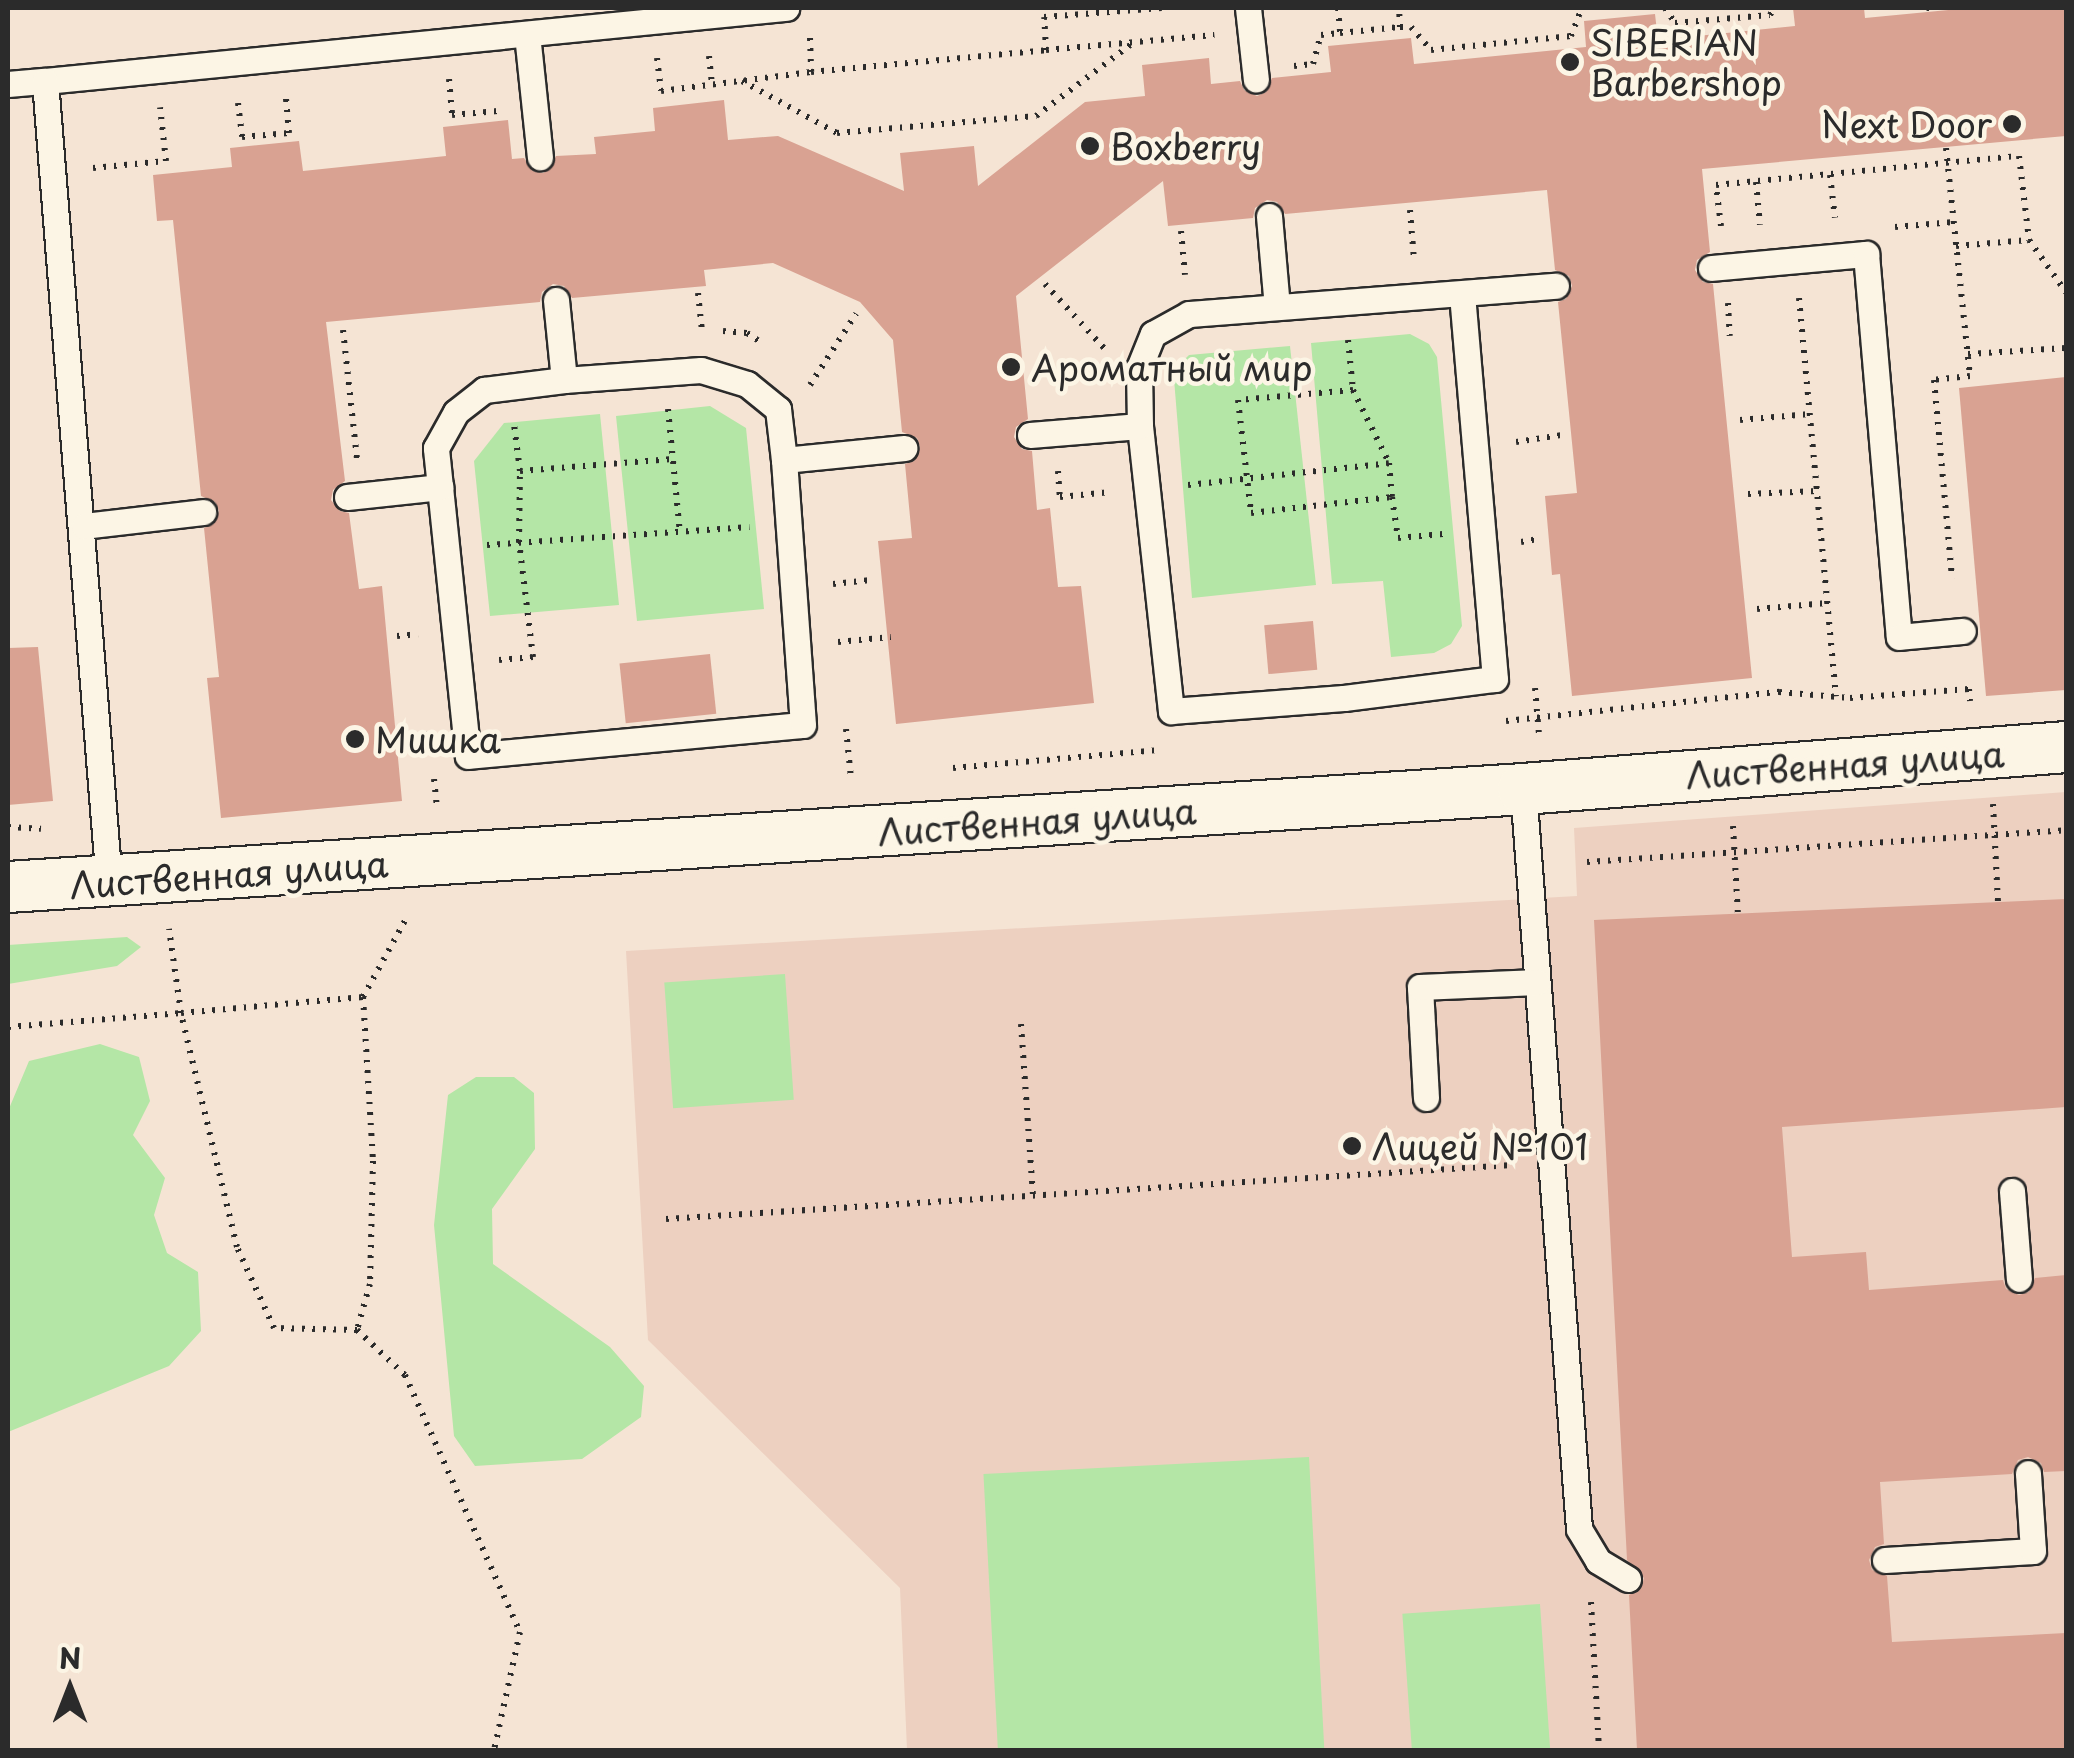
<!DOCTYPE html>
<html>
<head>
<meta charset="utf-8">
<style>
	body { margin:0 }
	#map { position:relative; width:2074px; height:1758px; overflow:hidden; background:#f5e4d4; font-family:"Playpen Sans",sans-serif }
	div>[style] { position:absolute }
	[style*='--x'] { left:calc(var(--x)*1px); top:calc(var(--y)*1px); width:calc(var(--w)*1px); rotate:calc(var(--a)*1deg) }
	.built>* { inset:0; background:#edd0c0 }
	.green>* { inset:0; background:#b4e6a6; transform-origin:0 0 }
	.building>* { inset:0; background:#d9a292; transform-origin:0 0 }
	.path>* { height:6px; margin-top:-3px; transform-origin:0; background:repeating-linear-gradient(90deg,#2b2b2b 0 2.5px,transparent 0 10.5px) }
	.roads { filter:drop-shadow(2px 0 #2b2b2b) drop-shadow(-2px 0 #2b2b2b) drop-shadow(0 2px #2b2b2b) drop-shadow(0 -2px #2b2b2b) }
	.lane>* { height:25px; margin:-12.5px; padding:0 12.5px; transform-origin:12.5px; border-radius:12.5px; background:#fcf5e5 }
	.street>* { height:50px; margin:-25px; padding:0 25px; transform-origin:25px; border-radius:25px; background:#fcf5e5 }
	.dots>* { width:28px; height:28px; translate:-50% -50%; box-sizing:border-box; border:5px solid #fcf5e5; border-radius:50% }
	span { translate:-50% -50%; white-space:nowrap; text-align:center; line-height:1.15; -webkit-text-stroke:9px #fcf5e5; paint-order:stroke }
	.poi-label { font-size:35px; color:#2b2b2b }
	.left { translate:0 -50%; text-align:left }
	.right { translate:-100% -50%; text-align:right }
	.street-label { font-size:35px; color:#2b2b2b }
	.frame { position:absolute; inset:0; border:10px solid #2b2b2b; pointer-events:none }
	.north { position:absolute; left:20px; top:1638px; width:100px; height:100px; -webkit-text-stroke:8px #fcf5e5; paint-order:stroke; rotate:0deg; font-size:28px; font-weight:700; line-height:40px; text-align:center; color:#2b2b2b }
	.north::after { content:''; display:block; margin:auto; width:35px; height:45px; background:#2b2b2b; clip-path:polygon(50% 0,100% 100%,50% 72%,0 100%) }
</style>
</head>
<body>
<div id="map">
	<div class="built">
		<i style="clip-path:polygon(2066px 792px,2066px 1750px,907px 1750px,900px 1588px,648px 1340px,626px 951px,1577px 896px,1574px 828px)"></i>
	</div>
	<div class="green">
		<i style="clip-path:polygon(1410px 334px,1429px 344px,1437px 357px,1462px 626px,1451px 644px,1434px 653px,1391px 657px,1383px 581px,1332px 584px,1311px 343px)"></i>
		<i style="clip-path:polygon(1290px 346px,1316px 585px,1192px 598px,1174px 379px,1177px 367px,1189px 355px)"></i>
		<i style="clip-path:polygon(710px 406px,746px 428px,764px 609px,637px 621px,616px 416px)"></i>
		<i style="clip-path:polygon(600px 414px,619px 605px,490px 616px,474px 461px,504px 423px)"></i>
		<i style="clip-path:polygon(127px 937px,141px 947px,117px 966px,8px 984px,8px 945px)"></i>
		<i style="left:785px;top:974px;width:126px;height:121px;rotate:86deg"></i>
		<i style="clip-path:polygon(100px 1044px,139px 1057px,150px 1101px,133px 1135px,165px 1178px,154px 1215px,167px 1253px,198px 1272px,201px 1331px,169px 1366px,8px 1432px,8px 1111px,29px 1061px)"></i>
		<i style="clip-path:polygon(476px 1077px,514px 1077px,534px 1093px,535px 1149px,492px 1209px,493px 1264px,610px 1347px,644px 1386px,641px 1417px,582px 1459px,475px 1466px,454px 1436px,434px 1225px,448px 1095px)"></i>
		<i style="left:1309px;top:1457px;width:293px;height:326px;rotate:87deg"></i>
		<i style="left:1540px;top:1604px;width:146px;height:138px;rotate:86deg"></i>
	</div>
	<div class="building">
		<i style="clip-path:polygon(1793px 8px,1864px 8px,1865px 18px,1969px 8px,2066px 8px,2066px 136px,1702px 169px,1710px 252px,1697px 260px,1695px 270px,1703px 282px,1713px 284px,1752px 678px,1572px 696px,1560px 574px,1552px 575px,1545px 496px,1577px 493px,1558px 302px,1566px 299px,1572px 286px,1569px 276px,1555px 270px,1547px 190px,1285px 214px,1277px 202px,1267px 200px,1255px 208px,1253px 218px,1168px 226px,1163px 181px,1016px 296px,1028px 419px,1016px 427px,1014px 437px,1022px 449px,1032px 451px,1037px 510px,1050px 508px,1058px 587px,1081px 586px,1094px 703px,896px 724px,878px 541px,912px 538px,905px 464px,914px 461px,920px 447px,917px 438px,902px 432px,893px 340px,860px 302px,773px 263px,704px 270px,706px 286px,572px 298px,564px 286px,553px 284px,542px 292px,540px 302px,326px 322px,345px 481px,333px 490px,331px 500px,340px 511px,349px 513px,359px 589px,382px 586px,402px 801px,221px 818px,207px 678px,219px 677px,204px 528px,213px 524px,219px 511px,215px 502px,201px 496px,173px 220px,157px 221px,153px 175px,232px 167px,230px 148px,299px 141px,303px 171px,446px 156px,443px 127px,508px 120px,512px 159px,524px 158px,533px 171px,543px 173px,550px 169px,556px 156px,596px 154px,594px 137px,655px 131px,653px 108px,724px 100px,728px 140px,778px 136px,904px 191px,900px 153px,974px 146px,978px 186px,1085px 102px,1145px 96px,1142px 65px,1209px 58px,1211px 84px,1240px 81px,1244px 90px,1257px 96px,1266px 92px,1272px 78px,1331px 72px,1328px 46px,1411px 38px,1414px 64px,1586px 47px,1584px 21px,1655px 14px,1658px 40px,1795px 26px)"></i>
		<i style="clip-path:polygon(2066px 377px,2066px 690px,1986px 696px,1959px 388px)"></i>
		<i style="left:1313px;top:621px;width:49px;height:49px;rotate:85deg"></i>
		<i style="clip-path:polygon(38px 647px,53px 801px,8px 805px,8px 648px)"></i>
		<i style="left:710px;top:654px;width:60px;height:91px;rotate:84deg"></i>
		<i style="clip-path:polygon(2066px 899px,2066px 1107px,1782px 1127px,1792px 1257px,1866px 1252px,1869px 1290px,2003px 1280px,2006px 1289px,2019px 1295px,2029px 1292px,2035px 1278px,2066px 1275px,2066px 1471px,2044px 1472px,2041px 1463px,2028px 1457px,2018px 1460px,2012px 1474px,1880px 1482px,1884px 1544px,1875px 1547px,1869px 1560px,1872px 1570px,1887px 1576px,1892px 1642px,2066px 1633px,2066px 1750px,1637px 1750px,1629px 1595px,1641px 1588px,1644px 1578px,1627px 1560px,1594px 920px)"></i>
	</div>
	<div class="path">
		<i style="--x:1338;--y:8;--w:25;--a:85"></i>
		<i style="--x:1340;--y:33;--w:60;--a:-5.7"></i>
		<i style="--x:1400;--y:27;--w:19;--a:-93"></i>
		<i style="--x:1665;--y:8;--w:18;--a:56"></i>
		<i style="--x:1675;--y:23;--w:95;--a:-4.8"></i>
		<i style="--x:1770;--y:15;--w:8;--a:-60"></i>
		<i style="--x:1929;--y:8;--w:4;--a:76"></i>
		<i style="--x:1400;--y:27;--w:11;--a:0"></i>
		<i style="--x:1411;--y:27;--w:30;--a:49"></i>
		<i style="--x:1431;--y:50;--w:141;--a:-5.7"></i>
		<i style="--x:1571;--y:36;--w:30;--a:-69"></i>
		<i style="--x:810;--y:38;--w:34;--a:88"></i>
		<i style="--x:811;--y:72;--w:236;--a:-5.3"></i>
		<i style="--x:1046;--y:50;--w:33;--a:-93"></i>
		<i style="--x:1044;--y:17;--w:118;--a:-4.4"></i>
		<i style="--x:1046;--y:50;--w:169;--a:-5.1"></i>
		<i style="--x:709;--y:56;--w:28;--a:84"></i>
		<i style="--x:657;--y:58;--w:33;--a:83"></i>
		<i style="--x:661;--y:91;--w:151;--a:-7.2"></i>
		<i style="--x:1294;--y:66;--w:19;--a:-6"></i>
		<i style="--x:1313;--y:64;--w:30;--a:-75"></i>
		<i style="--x:1321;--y:35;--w:19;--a:-6"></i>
		<i style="--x:449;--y:79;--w:36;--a:85"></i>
		<i style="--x:452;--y:115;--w:46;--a:-5"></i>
		<i style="--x:742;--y:81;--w:108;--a:28.7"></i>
		<i style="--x:837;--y:133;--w:200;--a:-4.9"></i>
		<i style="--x:1036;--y:116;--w:121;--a:-37"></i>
		<i style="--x:238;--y:103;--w:34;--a:83"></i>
		<i style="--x:242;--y:137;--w:47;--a:-4.9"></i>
		<i style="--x:289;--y:133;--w:35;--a:-95"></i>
		<i style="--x:1946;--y:148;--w:229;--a:84"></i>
		<i style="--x:1970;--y:376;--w:36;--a:174"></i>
		<i style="--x:1934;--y:380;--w:199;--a:84.8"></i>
		<i style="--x:93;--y:168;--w:73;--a:-5.5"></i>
		<i style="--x:166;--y:161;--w:54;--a:-96.3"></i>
		<i style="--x:1830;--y:175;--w:43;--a:83.4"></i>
		<i style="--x:1756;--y:182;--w:43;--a:84.7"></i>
		<i style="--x:1410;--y:210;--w:50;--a:85.4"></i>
		<i style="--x:1721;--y:226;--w:41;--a:-97"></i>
		<i style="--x:1716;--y:185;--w:304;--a:-5.5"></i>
		<i style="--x:2019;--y:156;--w:85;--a:83.2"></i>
		<i style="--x:1895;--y:227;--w:59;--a:-4.8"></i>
		<i style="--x:1181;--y:231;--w:44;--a:84.8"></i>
		<i style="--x:1956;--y:246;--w:73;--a:-4.7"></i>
		<i style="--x:2029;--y:240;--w:64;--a:54.6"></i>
		<i style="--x:1045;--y:284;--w:87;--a:47.3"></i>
		<i style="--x:698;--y:293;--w:37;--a:84"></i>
		<i style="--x:1799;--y:298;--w:400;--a:84.7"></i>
		<i style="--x:1728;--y:303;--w:33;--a:87"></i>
		<i style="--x:343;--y:330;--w:129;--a:83.8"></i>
		<i style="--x:723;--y:331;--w:24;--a:5"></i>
		<i style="--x:747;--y:333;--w:18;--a:34"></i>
		<i style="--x:1348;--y:340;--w:50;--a:84.3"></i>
		<i style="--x:1353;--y:390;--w:115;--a:175"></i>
		<i style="--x:1238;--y:400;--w:114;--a:83.4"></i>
		<i style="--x:1251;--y:513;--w:142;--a:-6.5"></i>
		<i style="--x:1392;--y:497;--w:41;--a:81.7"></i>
		<i style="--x:1398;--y:538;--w:45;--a:-5.1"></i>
		<i style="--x:1968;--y:354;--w:98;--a:-3.5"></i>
		<i style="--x:810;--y:385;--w:85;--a:-57.1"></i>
		<i style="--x:1353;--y:390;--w:81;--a:63.7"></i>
		<i style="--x:668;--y:409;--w:125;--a:84.5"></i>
		<i style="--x:1740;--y:420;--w:70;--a:-4.9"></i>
		<i style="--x:1516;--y:442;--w:47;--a:-8.7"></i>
		<i style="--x:520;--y:471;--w:153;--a:-4.5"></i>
		<i style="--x:1058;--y:471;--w:26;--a:86"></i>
		<i style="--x:1060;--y:497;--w:51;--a:-5.6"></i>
		<i style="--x:1188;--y:485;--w:202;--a:-6.2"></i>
		<i style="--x:1389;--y:463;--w:34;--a:85"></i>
		<i style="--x:1748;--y:494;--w:69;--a:-2.5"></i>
		<i style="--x:1521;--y:542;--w:17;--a:-10"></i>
		<i style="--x:487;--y:545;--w:263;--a:-3.9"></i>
		<i style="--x:833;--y:584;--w:38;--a:-6"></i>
		<i style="--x:1757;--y:609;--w:70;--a:-4.9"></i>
		<i style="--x:397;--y:636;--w:21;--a:-5"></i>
		<i style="--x:838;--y:642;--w:53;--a:-5.4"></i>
		<i style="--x:499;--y:660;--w:34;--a:-5"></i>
		<i style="--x:533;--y:657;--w:116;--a:-96.9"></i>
		<i style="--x:519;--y:542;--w:71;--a:-89.2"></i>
		<i style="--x:520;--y:471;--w:47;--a:-97.3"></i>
		<i style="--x:1535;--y:688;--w:47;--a:85.1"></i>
		<i style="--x:1506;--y:721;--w:275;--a:-6.1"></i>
		<i style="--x:1779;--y:692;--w:71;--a:4.8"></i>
		<i style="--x:1850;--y:698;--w:119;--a:-4.3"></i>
		<i style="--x:1969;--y:689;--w:12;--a:85"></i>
		<i style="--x:846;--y:729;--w:49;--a:84.2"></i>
		<i style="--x:383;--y:739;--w:45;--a:-6.3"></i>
		<i style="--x:953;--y:768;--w:208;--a:-5"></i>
		<i style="--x:434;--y:779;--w:27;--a:84"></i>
		<i style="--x:1993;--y:804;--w:98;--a:87.1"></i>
		<i style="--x:1733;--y:826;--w:89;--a:86.8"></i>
		<i style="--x:8;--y:827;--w:33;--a:3"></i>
		<i style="--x:1587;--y:862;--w:480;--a:-3.8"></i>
		<i style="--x:363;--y:997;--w:94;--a:-61.2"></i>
		<i style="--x:1021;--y:1024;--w:173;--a:86"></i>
		<i style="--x:8;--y:1027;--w:174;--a:-4.6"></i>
		<i style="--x:181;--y:1013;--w:183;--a:-5"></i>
		<i style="--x:363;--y:997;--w:164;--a:86.5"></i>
		<i style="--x:373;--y:1161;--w:123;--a:91.4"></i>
		<i style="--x:370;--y:1284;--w:48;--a:105.8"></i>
		<i style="--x:357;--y:1330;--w:83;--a:-178.6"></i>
		<i style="--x:274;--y:1328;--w:89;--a:-114.6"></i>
		<i style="--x:237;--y:1247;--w:241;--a:-103.5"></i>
		<i style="--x:181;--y:1013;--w:85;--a:-98.1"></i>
		<i style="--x:666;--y:1219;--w:848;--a:-3.65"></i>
		<i style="--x:357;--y:1330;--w:66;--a:43.2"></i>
		<i style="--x:405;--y:1375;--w:282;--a:65.9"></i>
		<i style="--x:520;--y:1632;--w:121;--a:102.4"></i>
		<i style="--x:1591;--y:1602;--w:148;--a:86.9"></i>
	</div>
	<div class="roads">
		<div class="lane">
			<i style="--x:1248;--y:8;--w:72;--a:83.7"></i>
			<i style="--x:527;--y:34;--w:124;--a:84"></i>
			<i style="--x:45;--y:81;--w:745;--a:-5.63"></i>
			<i style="--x:8;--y:84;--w:37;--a:-5"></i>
			<i style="--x:45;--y:81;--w:805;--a:85.44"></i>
			<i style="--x:1269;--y:216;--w:91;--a:85"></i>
			<i style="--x:1711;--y:268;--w:156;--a:-5.2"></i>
			<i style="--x:1866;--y:254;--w:384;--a:85.1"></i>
			<i style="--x:1899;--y:637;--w:64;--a:-5.4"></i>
			<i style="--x:556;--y:300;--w:80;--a:84.3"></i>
			<i style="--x:1140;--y:426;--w:287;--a:83.8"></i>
			<i style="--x:1171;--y:711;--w:173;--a:-4.3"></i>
			<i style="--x:1344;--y:698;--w:152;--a:-7.2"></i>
			<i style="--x:1495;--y:679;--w:384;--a:-94.9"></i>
			<i style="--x:1030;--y:435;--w:110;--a:-4.7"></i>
			<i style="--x:1140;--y:426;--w:58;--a:-91"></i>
			<i style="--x:1139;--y:368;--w:37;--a:-68"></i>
			<i style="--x:1153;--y:334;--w:41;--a:-29.1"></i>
			<i style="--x:1189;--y:314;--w:368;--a:-4.4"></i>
			<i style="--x:440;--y:487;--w:270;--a:84.1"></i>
			<i style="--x:468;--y:756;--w:336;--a:-5.3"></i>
			<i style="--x:803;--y:725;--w:266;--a:-94.1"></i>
			<i style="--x:347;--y:497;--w:94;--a:-6.1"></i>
			<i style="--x:440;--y:487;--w:39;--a:-96"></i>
			<i style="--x:436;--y:448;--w:41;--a:-60.9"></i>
			<i style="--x:456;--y:412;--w:36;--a:-38"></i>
			<i style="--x:484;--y:390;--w:81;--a:-7.1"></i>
			<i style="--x:564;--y:380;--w:137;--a:-4.2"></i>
			<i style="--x:701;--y:370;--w:48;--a:16.9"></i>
			<i style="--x:747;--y:384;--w:40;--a:39"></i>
			<i style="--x:778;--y:409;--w:51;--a:83.3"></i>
			<i style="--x:784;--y:460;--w:121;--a:-5.7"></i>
			<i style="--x:84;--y:526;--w:120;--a:-6.7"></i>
			<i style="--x:1523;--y:789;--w:742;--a:85.67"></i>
			<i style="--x:1579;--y:1529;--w:37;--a:59"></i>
			<i style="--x:1598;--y:1561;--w:35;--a:31"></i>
			<i style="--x:1426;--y:1098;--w:111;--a:-93.1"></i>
			<i style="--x:1420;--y:987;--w:117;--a:-2.4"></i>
			<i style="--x:2012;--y:1191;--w:88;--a:85.5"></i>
			<i style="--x:1885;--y:1560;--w:148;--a:-3.5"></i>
			<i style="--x:2033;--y:1551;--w:78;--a:-93.7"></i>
		</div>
		<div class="street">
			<i style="--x:8;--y:887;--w:1518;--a:-3.7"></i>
			<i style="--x:1523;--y:789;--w:545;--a:-4.42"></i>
		</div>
	</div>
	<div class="dots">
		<i style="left:1570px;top:62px;background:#2b2b2b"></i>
		<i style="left:2012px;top:124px;background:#2b2b2b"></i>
		<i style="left:1090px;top:146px;background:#2b2b2b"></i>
		<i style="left:1011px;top:367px;background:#2b2b2b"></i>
		<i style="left:355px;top:739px;background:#2b2b2b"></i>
		<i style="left:1352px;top:1146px;background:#2b2b2b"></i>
	</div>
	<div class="poi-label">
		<span class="left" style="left:1590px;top:62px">SIBERIAN<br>Barbershop</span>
		<span class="right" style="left:1992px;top:124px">Next Door</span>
		<span class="left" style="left:1110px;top:146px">Boxberry</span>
		<span class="left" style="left:1031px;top:367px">Ароматный мир</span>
		<span class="left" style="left:375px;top:739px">Мишка</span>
		<span class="left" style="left:1372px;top:1146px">Лицей №101</span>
	</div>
	<div class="street-label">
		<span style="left:1845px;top:764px;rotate:-4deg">Лиственная улица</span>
		<span style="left:1037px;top:821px;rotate:-4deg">Лиственная улица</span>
		<span style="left:229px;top:874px;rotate:-4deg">Лиственная улица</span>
	</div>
	<div class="frame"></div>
	<div class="north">N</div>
</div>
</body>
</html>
